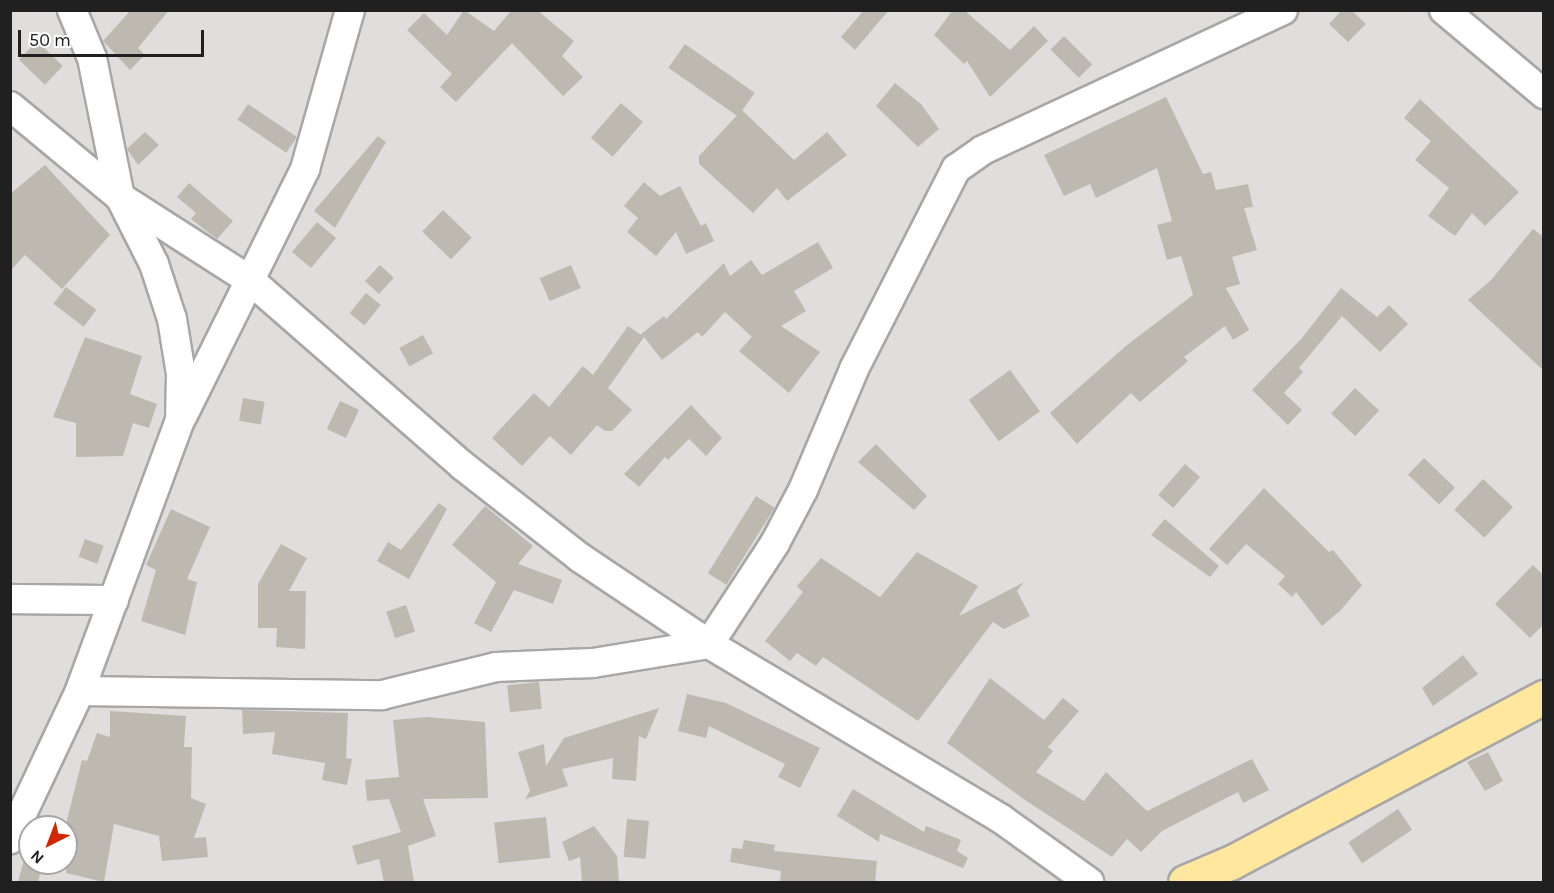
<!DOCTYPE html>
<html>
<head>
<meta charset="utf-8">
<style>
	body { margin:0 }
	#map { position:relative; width:1554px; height:893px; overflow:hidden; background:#f1f0e7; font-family:Karla,sans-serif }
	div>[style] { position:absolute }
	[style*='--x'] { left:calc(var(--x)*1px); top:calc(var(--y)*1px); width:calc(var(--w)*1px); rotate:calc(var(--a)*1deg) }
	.residential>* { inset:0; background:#dfdedd }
	.building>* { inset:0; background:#beb9b0; transform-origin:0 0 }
	.roads { filter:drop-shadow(2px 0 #a7a7a7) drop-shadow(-2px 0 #a7a7a7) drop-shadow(0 2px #a7a7a7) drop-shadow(0 -2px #a7a7a7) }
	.minor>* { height:28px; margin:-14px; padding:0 14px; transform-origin:14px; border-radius:14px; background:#fff }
	.major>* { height:33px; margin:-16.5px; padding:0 16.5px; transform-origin:16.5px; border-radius:16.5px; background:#ffe79e }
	span { translate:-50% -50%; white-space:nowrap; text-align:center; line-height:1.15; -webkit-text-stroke:5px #fff; paint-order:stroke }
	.frame { position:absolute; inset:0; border:12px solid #202020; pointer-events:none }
	.north { position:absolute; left:18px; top:815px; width:60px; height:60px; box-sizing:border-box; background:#fff; border:2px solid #a6a6a6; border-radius:50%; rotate:222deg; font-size:16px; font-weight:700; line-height:24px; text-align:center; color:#202020 }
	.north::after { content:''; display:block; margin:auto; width:21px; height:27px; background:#d12700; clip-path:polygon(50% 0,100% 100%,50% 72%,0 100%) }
	.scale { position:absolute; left:18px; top:30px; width:186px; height:27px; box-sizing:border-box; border:3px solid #202020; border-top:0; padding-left:8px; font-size:18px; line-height:21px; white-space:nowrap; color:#202020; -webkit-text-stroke:4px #fff; paint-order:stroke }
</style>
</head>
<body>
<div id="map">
	<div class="residential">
		<i style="clip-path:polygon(evenodd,10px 11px,1543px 11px,1543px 882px,11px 882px,10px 11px,30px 827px,66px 827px,66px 863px,30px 863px,30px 827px)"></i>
	</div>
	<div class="building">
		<i style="clip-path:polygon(131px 10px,169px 10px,138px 48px,145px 55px,130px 70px,103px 41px)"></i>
		<i style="clip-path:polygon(464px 10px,494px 31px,512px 10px,537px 10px,574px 41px,562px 56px,583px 77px,563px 96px,512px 43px,456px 102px,440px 87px,452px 74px,407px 30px,424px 13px,447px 35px)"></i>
		<i style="clip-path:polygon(864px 10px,889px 10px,855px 50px,841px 37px)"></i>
		<i style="clip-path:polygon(953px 10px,964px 10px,1010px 50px,1034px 26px,1048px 41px,990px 97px,967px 61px,964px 64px,934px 35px)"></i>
		<i style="clip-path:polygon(1342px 10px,1351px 10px,1366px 24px,1348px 42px,1329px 24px)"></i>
		<i style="left:1064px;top:36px;width:40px;height:19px;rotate:45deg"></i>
		<i style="left:37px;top:41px;width:36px;height:26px;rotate:44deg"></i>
		<i style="left:685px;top:44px;width:85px;height:29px;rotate:35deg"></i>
		<i style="clip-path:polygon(895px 83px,921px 104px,939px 129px,918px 147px,876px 106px)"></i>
		<i style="clip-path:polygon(1166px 97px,1203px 174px,1211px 172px,1216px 190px,1248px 184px,1253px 207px,1244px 208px,1257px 250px,1232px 257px,1240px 284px,1226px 288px,1249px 330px,1233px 340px,1225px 326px,1184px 357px,1188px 361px,1140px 402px,1131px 393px,1077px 444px,1050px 413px,1127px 345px,1193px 295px,1181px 256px,1167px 260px,1157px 225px,1172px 221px,1157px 168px,1096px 198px,1090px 184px,1064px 196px,1044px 155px)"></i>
		<i style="clip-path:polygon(1420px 99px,1519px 192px,1485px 226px,1472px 213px,1455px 236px,1428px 216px,1449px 188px,1415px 160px,1431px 141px,1404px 118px)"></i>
		<i style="left:621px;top:103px;width:29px;height:46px;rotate:41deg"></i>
		<i style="left:248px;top:104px;width:59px;height:19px;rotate:34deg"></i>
		<i style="clip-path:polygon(742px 110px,794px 160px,827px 132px,847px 155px,787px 201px,777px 188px,753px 213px,699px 164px,699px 156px)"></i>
		<i style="clip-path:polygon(145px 132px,159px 145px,138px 165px,127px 149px)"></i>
		<i style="clip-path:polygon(378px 136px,386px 142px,335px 228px,314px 211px)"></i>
		<i style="clip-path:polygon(45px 165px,110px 235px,62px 289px,25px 255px,10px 271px,10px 194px)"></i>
		<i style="clip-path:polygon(644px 182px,660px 196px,680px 186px,701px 226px,706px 223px,714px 241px,686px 254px,676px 232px,656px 256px,627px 232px,638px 218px,624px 206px)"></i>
		<i style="clip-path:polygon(189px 183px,233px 221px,217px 239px,191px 219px,196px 213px,177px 197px)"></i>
		<i style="left:443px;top:210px;width:40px;height:30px;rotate:44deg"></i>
		<i style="left:317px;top:222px;width:25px;height:39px;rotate:40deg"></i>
		<i style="clip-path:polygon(1533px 229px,1544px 237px,1544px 371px,1468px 300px,1491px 280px)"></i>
		<i style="clip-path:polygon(818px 242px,833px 268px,794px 291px,806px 311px,781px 326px,820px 352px,789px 393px,739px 351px,752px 337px,725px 312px,702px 337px,698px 332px,662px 360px,644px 337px,608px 388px,632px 410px,612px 431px,605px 431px,597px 425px,571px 455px,550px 436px,522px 466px,492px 438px,534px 393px,549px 407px,583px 366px,593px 375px,628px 326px,643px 336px,641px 334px,664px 316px,666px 319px,724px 263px,730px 276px,751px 260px,762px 275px)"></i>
		<i style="left:380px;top:265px;width:19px;height:22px;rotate:43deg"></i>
		<i style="left:571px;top:265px;width:25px;height:34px;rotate:67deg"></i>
		<i style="left:66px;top:287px;width:38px;height:21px;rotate:37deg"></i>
		<i style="clip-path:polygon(1341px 288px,1377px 317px,1389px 305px,1408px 324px,1380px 352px,1342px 316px,1299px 368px,1303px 372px,1284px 393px,1302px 410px,1288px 425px,1252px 390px,1302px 338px)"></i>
		<i style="left:366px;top:293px;width:19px;height:26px;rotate:39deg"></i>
		<i style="left:423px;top:335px;width:21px;height:27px;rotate:61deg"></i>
		<i style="clip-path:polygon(85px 337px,142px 356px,130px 394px,157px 404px,149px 428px,133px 423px,123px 456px,76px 457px,76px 423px,53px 417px)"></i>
		<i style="left:1010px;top:370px;width:51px;height:51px;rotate:54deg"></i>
		<i style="left:1355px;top:388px;width:33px;height:35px;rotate:43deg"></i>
		<i style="left:243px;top:398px;width:22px;height:23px;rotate:10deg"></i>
		<i style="left:340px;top:401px;width:21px;height:31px;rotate:25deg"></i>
		<i style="clip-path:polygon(691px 405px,722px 438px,706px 456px,689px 439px,668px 460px,665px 457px,639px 487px,624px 474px)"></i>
		<i style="clip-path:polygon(876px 444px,927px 496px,914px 510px,858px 462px)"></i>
		<i style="left:1424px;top:458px;width:43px;height:23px;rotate:44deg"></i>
		<i style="left:1185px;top:464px;width:20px;height:41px;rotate:41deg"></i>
		<i style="left:1483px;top:479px;width:41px;height:42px;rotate:43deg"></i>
		<i style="clip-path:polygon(1264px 488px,1329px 552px,1333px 550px,1362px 585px,1341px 610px,1322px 626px,1296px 592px,1292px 597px,1278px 584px,1285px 576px,1246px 544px,1227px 565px,1209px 549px)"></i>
		<i style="left:756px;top:496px;width:22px;height:91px;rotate:32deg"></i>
		<i style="clip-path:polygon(439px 503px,447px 509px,409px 579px,377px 561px,388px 542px,401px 550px)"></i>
		<i style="clip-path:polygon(485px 506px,533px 546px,518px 564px,562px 580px,553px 604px,514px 590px,491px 632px,474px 623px,496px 582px,452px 545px)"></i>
		<i style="clip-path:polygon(171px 509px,210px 527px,187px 579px,197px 582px,185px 635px,141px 621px,156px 570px,146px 565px)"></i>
		<i style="clip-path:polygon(1165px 519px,1219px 566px,1210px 577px,1151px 535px)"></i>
		<i style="left:85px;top:539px;width:20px;height:19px;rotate:20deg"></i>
		<i style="clip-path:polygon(281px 544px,307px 558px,289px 591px,306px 591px,305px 649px,276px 647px,277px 628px,258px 628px,258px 584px)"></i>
		<i style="clip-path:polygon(917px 552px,978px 586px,959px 616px,1024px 582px,1017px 591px,1030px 616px,1004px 629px,993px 622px,918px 721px,823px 657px,816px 666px,797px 653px,790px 661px,765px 641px,803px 592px,797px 586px,821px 558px,880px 597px)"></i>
		<i style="clip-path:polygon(1533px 565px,1544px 576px,1544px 624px,1530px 638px,1495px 604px)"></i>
		<i style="left:406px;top:605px;width:28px;height:21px;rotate:71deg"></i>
		<i style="clip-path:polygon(1463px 655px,1478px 674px,1433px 706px,1422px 688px)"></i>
		<i style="clip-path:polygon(990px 678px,1044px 720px,1063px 698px,1079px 711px,1048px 747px,1053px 751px,1036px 772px,1084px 801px,1106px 772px,1147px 811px,1252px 759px,1269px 790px,1243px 803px,1238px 792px,1162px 831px,1141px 852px,1127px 839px,1112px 857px,1025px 800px,947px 743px)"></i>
		<i style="left:539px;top:682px;width:27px;height:32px;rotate:84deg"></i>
		<i style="clip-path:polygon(687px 694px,726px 703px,820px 748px,800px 788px,778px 777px,785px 764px,709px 726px,706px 738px,678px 731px)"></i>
		<i style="clip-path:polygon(659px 708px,646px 739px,639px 736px,636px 781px,612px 779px,613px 758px,562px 769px,568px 786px,525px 799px,530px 791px,518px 752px,544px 744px,546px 766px,564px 738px)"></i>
		<i style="clip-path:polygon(242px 710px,348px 713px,346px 758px,352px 759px,347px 785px,322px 780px,325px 763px,272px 754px,275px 732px,243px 734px)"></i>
		<i style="clip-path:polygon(110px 711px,186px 716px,184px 747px,192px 747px,191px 798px,206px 804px,194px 838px,206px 837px,208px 857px,162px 861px,159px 836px,114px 824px,104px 882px,66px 873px,66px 824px,82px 760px,87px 761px,97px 733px,110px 737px)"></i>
		<i style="clip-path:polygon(427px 717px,485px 722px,488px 798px,423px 799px,436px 836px,408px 846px,414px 882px,384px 882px,379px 859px,357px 865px,352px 846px,401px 832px,389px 799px,367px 801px,365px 780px,399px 777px,393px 720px)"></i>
		<i style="clip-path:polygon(1488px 752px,1503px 781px,1485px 791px,1467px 762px)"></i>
		<i style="clip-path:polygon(853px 789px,924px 832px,926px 826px,961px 840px,957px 851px,968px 858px,963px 868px,880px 834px,879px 842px,837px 816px)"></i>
		<i style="left:1398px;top:809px;width:25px;height:60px;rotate:56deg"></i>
		<i style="left:546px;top:817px;width:41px;height:52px;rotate:84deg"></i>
		<i style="left:627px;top:819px;width:22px;height:38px;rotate:5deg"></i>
		<i style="clip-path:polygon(594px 826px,617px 856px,619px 882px,582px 882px,580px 857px,569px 861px,562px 842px)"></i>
		<i style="clip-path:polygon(744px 840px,775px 845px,774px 851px,877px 861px,875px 882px,780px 882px,781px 871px,730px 862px,732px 848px,742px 849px)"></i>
		<i style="clip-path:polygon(23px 863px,43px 863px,38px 882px,18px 882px)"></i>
	</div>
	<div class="roads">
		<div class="minor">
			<i style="--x:72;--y:10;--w:52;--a:67.4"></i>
			<i style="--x:92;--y:58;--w:142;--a:78.6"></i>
			<i style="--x:120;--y:197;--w:156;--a:32.7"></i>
			<i style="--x:251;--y:281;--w:281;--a:41.1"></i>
			<i style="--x:463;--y:466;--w:147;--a:38.1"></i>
			<i style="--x:579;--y:557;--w:156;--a:33.8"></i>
			<i style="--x:709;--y:644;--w:121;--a:-56.8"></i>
			<i style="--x:775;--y:543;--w:60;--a:-62.2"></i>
			<i style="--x:803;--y:490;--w:131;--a:-67.1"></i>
			<i style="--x:854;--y:369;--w:225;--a:-63"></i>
			<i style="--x:956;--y:169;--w:33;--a:-35"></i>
			<i style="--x:983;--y:150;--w:331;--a:-25"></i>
			<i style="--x:1444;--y:10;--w:131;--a:40"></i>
			<i style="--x:10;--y:106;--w:143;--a:39.6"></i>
			<i style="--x:120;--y:197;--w:75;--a:63.1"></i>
			<i style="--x:154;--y:264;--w:58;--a:71.9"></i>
			<i style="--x:172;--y:319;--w:56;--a:80.7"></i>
			<i style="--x:181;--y:374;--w:46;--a:91.2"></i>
			<i style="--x:180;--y:420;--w:289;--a:110.3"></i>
			<i style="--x:80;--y:691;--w:164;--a:115.3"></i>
			<i style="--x:183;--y:415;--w:275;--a:-63.6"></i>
			<i style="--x:305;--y:169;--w:165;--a:-74.2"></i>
			<i style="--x:10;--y:599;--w:104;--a:0.6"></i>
			<i style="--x:80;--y:691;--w:302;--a:0.8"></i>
			<i style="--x:382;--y:695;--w:117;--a:-13.8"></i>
			<i style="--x:496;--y:667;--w:97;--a:-2.4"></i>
			<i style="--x:593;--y:663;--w:118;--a:-9.3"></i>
			<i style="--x:709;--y:644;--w:339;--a:30.9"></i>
			<i style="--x:1000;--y:818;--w:110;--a:35.7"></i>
		</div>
		<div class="major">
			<i style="--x:1185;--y:882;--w:51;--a:-23.1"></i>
			<i style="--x:1232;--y:862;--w:353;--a:-27.9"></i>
		</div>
	</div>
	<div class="frame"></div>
	<div class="north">N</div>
	<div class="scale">50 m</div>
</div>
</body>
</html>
